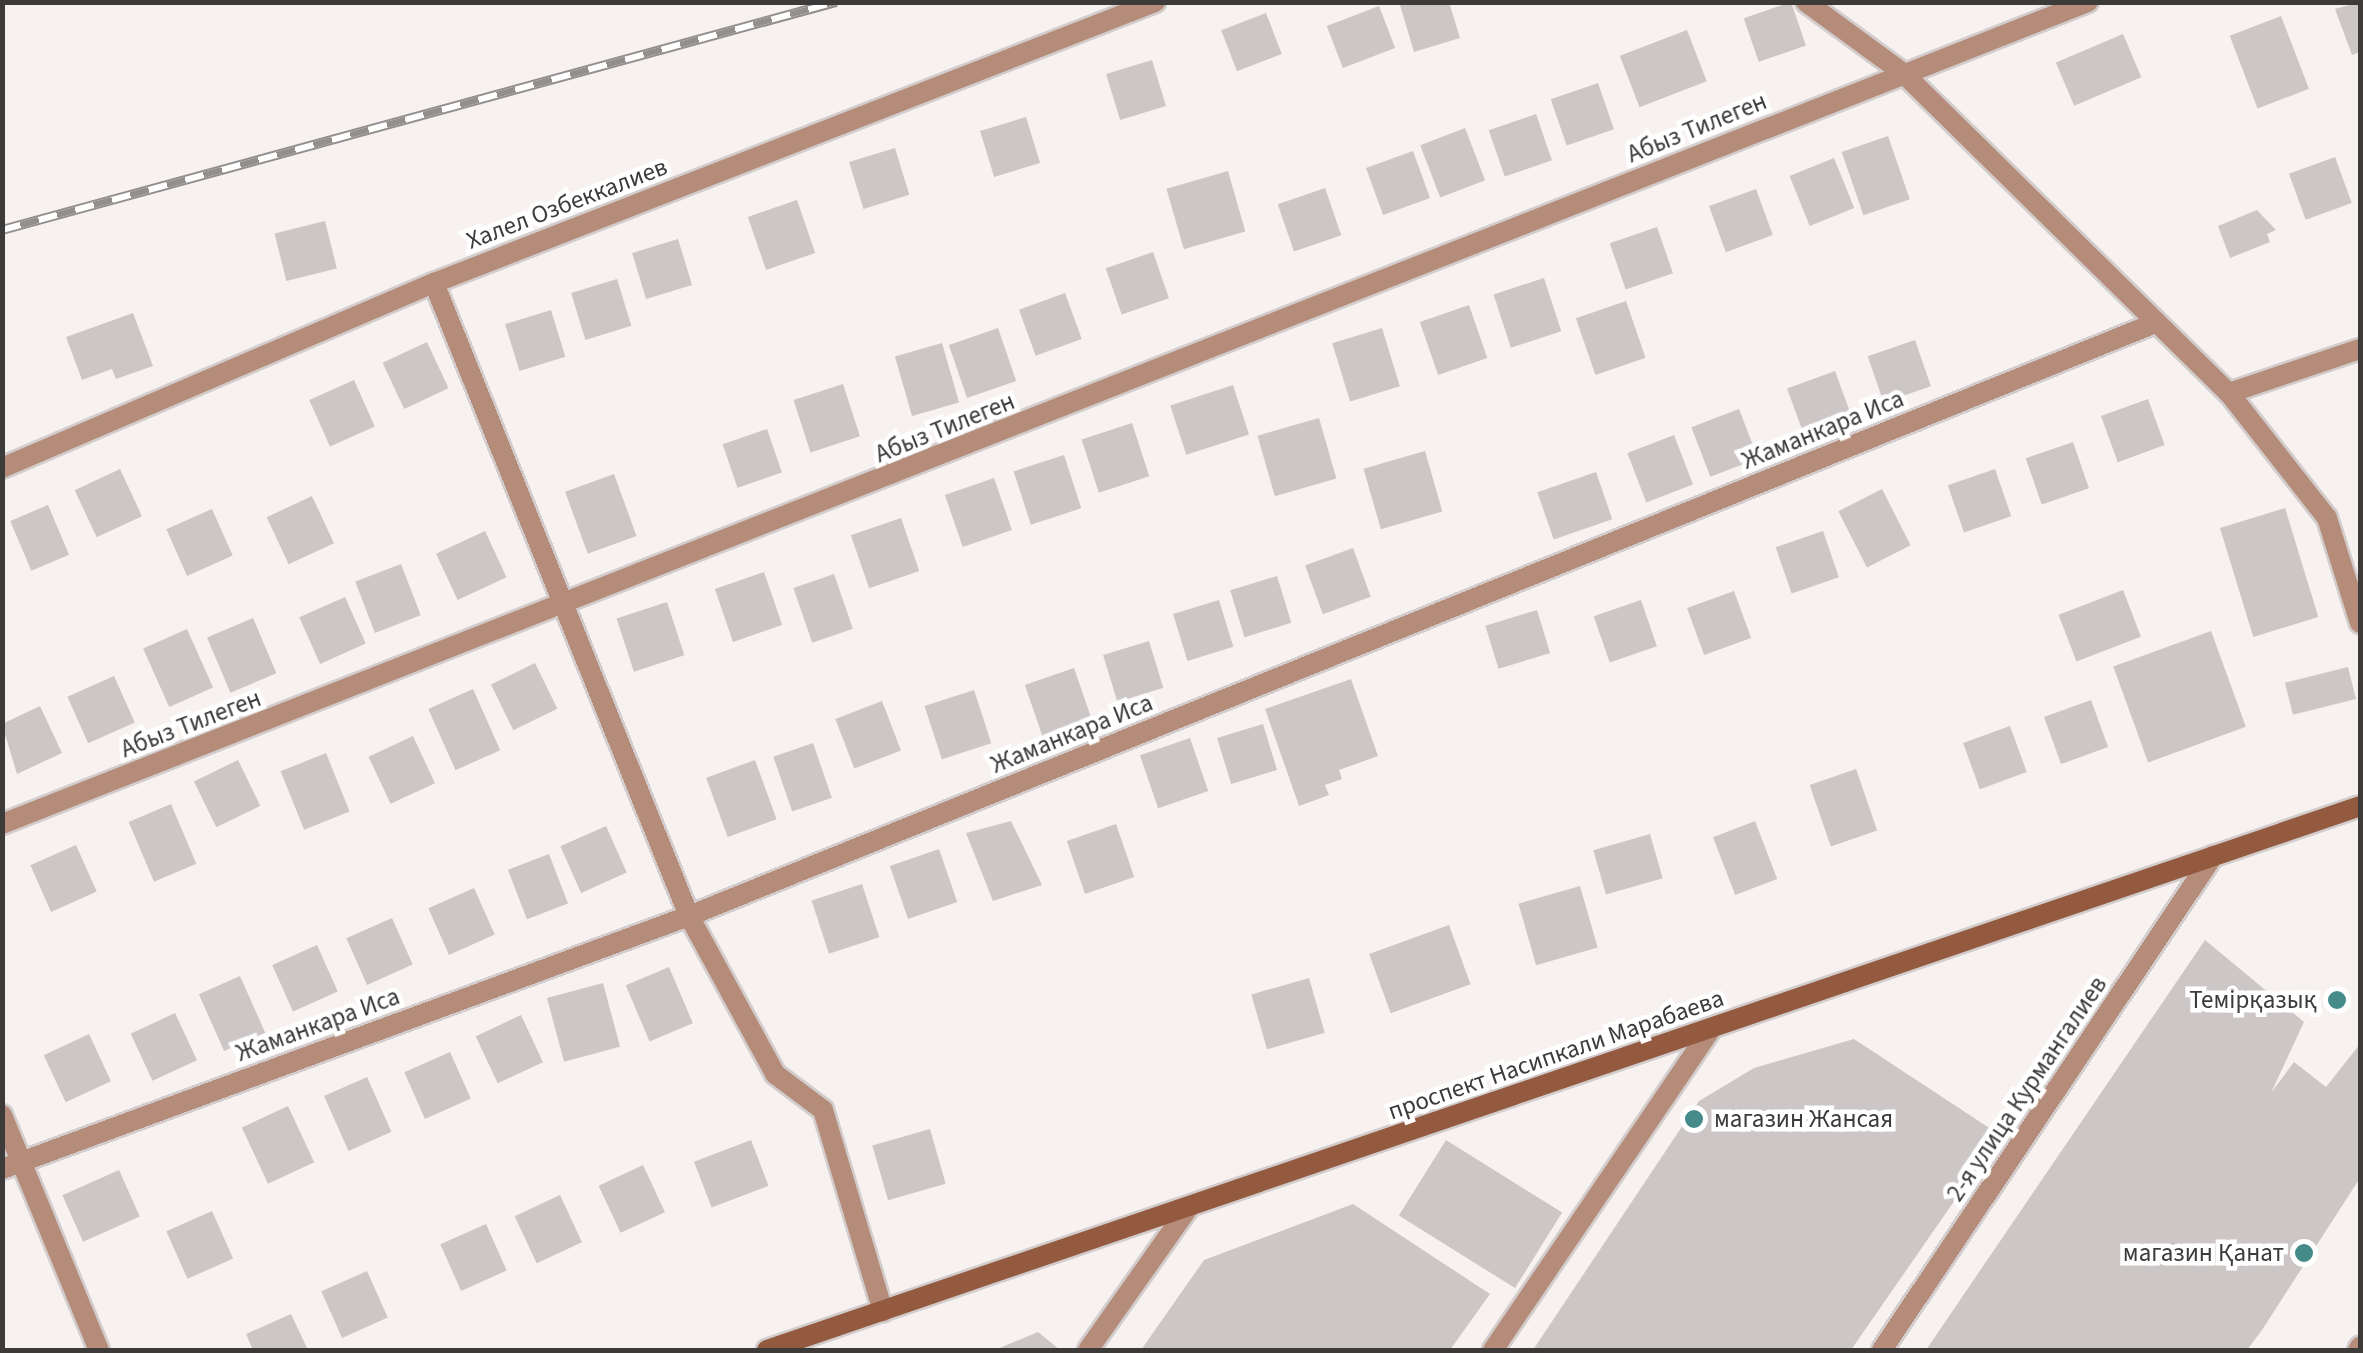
<!DOCTYPE html>
<html>
<head>
<meta charset="utf-8">
<style>
	body { margin:0 }
	#map { position:relative; width:2363px; height:1353px; overflow:hidden; background:#f7f2f0; font-family:"Source Sans 3",sans-serif }
	div>[style] { position:absolute }
	[style*='--x'] { left:calc(var(--x)*1px); top:calc(var(--y)*1px); width:calc(var(--w)*1px); rotate:calc(var(--a)*1deg) }
	.building>* { inset:0; background:#ccc7c6; transform-origin:0 0 }
	.roads { filter:drop-shadow(2px 0 #d2cdcc) drop-shadow(-2px 0 #d2cdcc) drop-shadow(0 2px #d2cdcc) drop-shadow(0 -2px #d2cdcc) }
	.minor>* { height:20px; margin:-10px; padding:0 10px; transform-origin:10px; border-radius:10px; background:#b58c7a }
	.secondary>* { height:20px; margin:-10px; padding:0 10px; transform-origin:10px; border-radius:10px; background:#945a40 }
	.rail>* { height:10px; margin-top:-5px; transform-origin:0; background:repeating-linear-gradient(90deg,#fff 0 19px,#928f8d 0 38px); box-sizing:border-box; border-block:2px solid #928f8d }
	.dots>* { width:28px; height:28px; translate:-50% -50%; box-sizing:border-box; border:5px solid #fff; border-radius:50% }
	span { translate:-50% -50%; white-space:nowrap; text-align:center; line-height:1.15; -webkit-text-stroke:9px #fff; paint-order:stroke }
	.street-label { font-size:25px; color:#3c3b3a }
	.poi-label { font-size:25px; color:#3c3b3a }
	.right { translate:-100% -50%; text-align:right }
	.left { translate:0 -50%; text-align:left }
	.frame { position:absolute; inset:0; border:5px solid #3c3b3a; pointer-events:none }
</style>
</head>
<body>
<div id="map">
	<div class="building">
		<i style="clip-path:polygon(1449px 2px,1460px 38px,1414px 52px,1400px 5px)"></i>
		<i style="left:1791px;top:2px;width:46px;height:50px;rotate:71deg"></i>
		<i style="clip-path:polygon(2360px 2px,2360px 52px,2352px 55px,2335px 9px)"></i>
		<i style="left:1379px;top:6px;width:45px;height:56px;rotate:69deg"></i>
		<i style="left:1266px;top:13px;width:44px;height:48px;rotate:69deg"></i>
		<i style="left:2281px;top:16px;width:78px;height:55px;rotate:69deg"></i>
		<i style="left:1687px;top:30px;width:55px;height:72px;rotate:69deg"></i>
		<i style="left:2123px;top:34px;width:47px;height:73px;rotate:67deg"></i>
		<i style="left:1152px;top:60px;width:48px;height:48px;rotate:73deg"></i>
		<i style="left:1598px;top:83px;width:49px;height:50px;rotate:71deg"></i>
		<i style="left:1536px;top:114px;width:49px;height:50px;rotate:71deg"></i>
		<i style="left:1026px;top:117px;width:48px;height:48px;rotate:73deg"></i>
		<i style="left:1465px;top:128px;width:56px;height:48px;rotate:69deg"></i>
		<i style="left:1888px;top:136px;width:67px;height:49px;rotate:71deg"></i>
		<i style="left:895px;top:148px;width:49px;height:48px;rotate:73deg"></i>
		<i style="left:1413px;top:151px;width:50px;height:50px;rotate:70deg"></i>
		<i style="left:2335px;top:157px;width:49px;height:49px;rotate:70deg"></i>
		<i style="left:1834px;top:158px;width:54px;height:48px;rotate:68deg"></i>
		<i style="left:1228px;top:171px;width:63px;height:64px;rotate:74deg"></i>
		<i style="left:1325px;top:188px;width:50px;height:50px;rotate:71deg"></i>
		<i style="left:1756px;top:189px;width:49px;height:50px;rotate:70deg"></i>
		<i style="left:797px;top:200px;width:56px;height:52px;rotate:71deg"></i>
		<i style="clip-path:polygon(2257px 210px,2276px 230px,2267px 234px,2270px 242px,2230px 258px,2218px 226px)"></i>
		<i style="left:325px;top:221px;width:49px;height:52px;rotate:76deg"></i>
		<i style="left:1657px;top:227px;width:49px;height:50px;rotate:71deg"></i>
		<i style="left:678px;top:239px;width:48px;height:48px;rotate:73deg"></i>
		<i style="left:1153px;top:252px;width:49px;height:50px;rotate:71deg"></i>
		<i style="left:1544px;top:278px;width:56px;height:53px;rotate:72deg"></i>
		<i style="left:617px;top:279px;width:49px;height:48px;rotate:73deg"></i>
		<i style="left:1065px;top:293px;width:49px;height:49px;rotate:70deg"></i>
		<i style="left:1626px;top:301px;width:60px;height:53px;rotate:71deg"></i>
		<i style="left:1469px;top:305px;width:56px;height:52px;rotate:71deg"></i>
		<i style="left:551px;top:310px;width:49px;height:48px;rotate:73deg"></i>
		<i style="clip-path:polygon(133px 313px,153px 366px,116px 379px,112px 369px,82px 380px,66px 337px)"></i>
		<i style="left:998px;top:328px;width:56px;height:52px;rotate:71deg"></i>
		<i style="left:1382px;top:328px;width:61px;height:52px;rotate:73deg"></i>
		<i style="left:1915px;top:340px;width:49px;height:50px;rotate:71deg"></i>
		<i style="left:427px;top:342px;width:51px;height:49px;rotate:65deg"></i>
		<i style="left:942px;top:343px;width:62px;height:49px;rotate:74deg"></i>
		<i style="left:1835px;top:371px;width:52px;height:51px;rotate:70deg"></i>
		<i style="left:354px;top:380px;width:51px;height:49px;rotate:66deg"></i>
		<i style="left:843px;top:384px;width:55px;height:52px;rotate:72deg"></i>
		<i style="left:1233px;top:385px;width:52px;height:66px;rotate:72deg"></i>
		<i style="left:2148px;top:399px;width:49px;height:50px;rotate:70deg"></i>
		<i style="left:1739px;top:409px;width:53px;height:51px;rotate:69deg"></i>
		<i style="left:1319px;top:418px;width:63px;height:64px;rotate:74deg"></i>
		<i style="left:1132px;top:423px;width:56px;height:53px;rotate:72deg"></i>
		<i style="left:767px;top:429px;width:46px;height:47px;rotate:71deg"></i>
		<i style="left:1674px;top:435px;width:53px;height:50px;rotate:69deg"></i>
		<i style="left:2073px;top:442px;width:49px;height:50px;rotate:71deg"></i>
		<i style="left:1425px;top:451px;width:63px;height:64px;rotate:74deg"></i>
		<i style="left:1064px;top:455px;width:56px;height:53px;rotate:72deg"></i>
		<i style="left:120px;top:469px;width:52px;height:50px;rotate:65deg"></i>
		<i style="left:1995px;top:469px;width:50px;height:50px;rotate:71deg"></i>
		<i style="left:1596px;top:472px;width:50px;height:62px;rotate:71deg"></i>
		<i style="left:614px;top:474px;width:66px;height:52px;rotate:70deg"></i>
		<i style="left:994px;top:478px;width:55px;height:52px;rotate:71deg"></i>
		<i style="left:1882px;top:489px;width:63px;height:49px;rotate:63deg"></i>
		<i style="left:312px;top:496px;width:52px;height:50px;rotate:65deg"></i>
		<i style="left:48px;top:505px;width:54px;height:41px;rotate:67deg"></i>
		<i style="left:2285px;top:508px;width:114px;height:68px;rotate:73deg"></i>
		<i style="left:212px;top:509px;width:51px;height:50px;rotate:66deg"></i>
		<i style="left:901px;top:518px;width:56px;height:53px;rotate:71deg"></i>
		<i style="left:485px;top:531px;width:51px;height:54px;rotate:65deg"></i>
		<i style="left:1823px;top:531px;width:49px;height:50px;rotate:71deg"></i>
		<i style="left:1353px;top:548px;width:52px;height:51px;rotate:70deg"></i>
		<i style="left:401px;top:564px;width:55px;height:49px;rotate:69deg"></i>
		<i style="left:764px;top:572px;width:56px;height:52px;rotate:71deg"></i>
		<i style="left:834px;top:574px;width:58px;height:43px;rotate:71deg"></i>
		<i style="left:1277px;top:576px;width:49px;height:49px;rotate:73deg"></i>
		<i style="left:2123px;top:590px;width:50px;height:69px;rotate:69deg"></i>
		<i style="left:1734px;top:591px;width:50px;height:50px;rotate:70deg"></i>
		<i style="left:345px;top:597px;width:51px;height:50px;rotate:66deg"></i>
		<i style="left:1219px;top:600px;width:49px;height:48px;rotate:73deg"></i>
		<i style="left:1641px;top:600px;width:49px;height:50px;rotate:71deg"></i>
		<i style="left:667px;top:602px;width:56px;height:53px;rotate:72deg"></i>
		<i style="left:1537px;top:610px;width:45px;height:54px;rotate:73deg"></i>
		<i style="left:253px;top:618px;width:60px;height:50px;rotate:67deg"></i>
		<i style="left:187px;top:629px;width:64px;height:48px;rotate:66deg"></i>
		<i style="left:2211px;top:631px;width:102px;height:104px;rotate:70deg"></i>
		<i style="left:1149px;top:641px;width:49px;height:48px;rotate:73deg"></i>
		<i style="left:535px;top:663px;width:51px;height:49px;rotate:64deg"></i>
		<i style="left:2348px;top:667px;width:33px;height:65px;rotate:76deg"></i>
		<i style="left:1074px;top:668px;width:55px;height:52px;rotate:71deg"></i>
		<i style="left:114px;top:676px;width:51px;height:51px;rotate:66deg"></i>
		<i style="clip-path:polygon(1351px 679px,1378px 756px,1339px 770px,1342px 779px,1325px 785px,1329px 795px,1299px 806px,1265px 709px)"></i>
		<i style="left:473px;top:689px;width:67px;height:49px;rotate:66deg"></i>
		<i style="left:974px;top:690px;width:56px;height:52px;rotate:72deg"></i>
		<i style="left:2091px;top:700px;width:50px;height:50px;rotate:70deg"></i>
		<i style="left:882px;top:701px;width:53px;height:50px;rotate:69deg"></i>
		<i style="clip-path:polygon(40px 706px,62px 753px,17px 774px,2px 724px)"></i>
		<i style="left:1263px;top:724px;width:48px;height:48px;rotate:73deg"></i>
		<i style="left:2010px;top:726px;width:49px;height:50px;rotate:70deg"></i>
		<i style="left:413px;top:736px;width:52px;height:49px;rotate:65deg"></i>
		<i style="left:1190px;top:738px;width:56px;height:53px;rotate:71deg"></i>
		<i style="left:813px;top:743px;width:58px;height:42px;rotate:71deg"></i>
		<i style="left:326px;top:753px;width:63px;height:49px;rotate:68deg"></i>
		<i style="left:238px;top:760px;width:51px;height:49px;rotate:64deg"></i>
		<i style="left:755px;top:760px;width:63px;height:52px;rotate:70deg"></i>
		<i style="left:1856px;top:769px;width:65px;height:49px;rotate:71deg"></i>
		<i style="left:171px;top:804px;width:65px;height:46px;rotate:67deg"></i>
		<i style="clip-path:polygon(1011px 821px,1042px 885px,993px 901px,966px 833px)"></i>
		<i style="left:1755px;top:821px;width:62px;height:45px;rotate:69deg"></i>
		<i style="left:1116px;top:824px;width:56px;height:52px;rotate:71deg"></i>
		<i style="left:606px;top:826px;width:51px;height:50px;rotate:66deg"></i>
		<i style="left:1650px;top:834px;width:46px;height:59px;rotate:74deg"></i>
		<i style="left:76px;top:845px;width:51px;height:50px;rotate:66deg"></i>
		<i style="left:939px;top:849px;width:56px;height:52px;rotate:71deg"></i>
		<i style="left:549px;top:854px;width:53px;height:44px;rotate:69deg"></i>
		<i style="left:862px;top:884px;width:56px;height:53px;rotate:72deg"></i>
		<i style="left:1580px;top:886px;width:64px;height:64px;rotate:74deg"></i>
		<i style="left:474px;top:888px;width:51px;height:50px;rotate:66deg"></i>
		<i style="left:392px;top:918px;width:51px;height:50px;rotate:66deg"></i>
		<i style="left:1449px;top:925px;width:63px;height:85px;rotate:70deg"></i>
		<i style="clip-path:polygon(2205px 940px,2304px 1022px,2271px 1093px,2294px 1062px,2326px 1087px,2360px 1044px,2360px 1178px,2262px 1330px,2247px 1350px,1926px 1350px)"></i>
		<i style="left:317px;top:945px;width:51px;height:49px;rotate:66deg"></i>
		<i style="left:669px;top:967px;width:61px;height:47px;rotate:67deg"></i>
		<i style="left:240px;top:976px;width:62px;height:45px;rotate:66deg"></i>
		<i style="left:1309px;top:978px;width:57px;height:60px;rotate:74deg"></i>
		<i style="left:603px;top:983px;width:66px;height:58px;rotate:75deg"></i>
		<i style="left:175px;top:1013px;width:52px;height:49px;rotate:65deg"></i>
		<i style="left:521px;top:1015px;width:52px;height:50px;rotate:65deg"></i>
		<i style="left:89px;top:1034px;width:52px;height:50px;rotate:65deg"></i>
		<i style="clip-path:polygon(1854px 1039px,2000px 1135px,1851px 1350px,1533px 1350px,1699px 1101px,1754px 1068px)"></i>
		<i style="left:450px;top:1052px;width:51px;height:50px;rotate:66deg"></i>
		<i style="left:367px;top:1077px;width:60px;height:47px;rotate:66deg"></i>
		<i style="left:288px;top:1106px;width:62px;height:51px;rotate:65deg"></i>
		<i style="left:930px;top:1129px;width:57px;height:60px;rotate:74deg"></i>
		<i style="left:751px;top:1140px;width:49px;height:61px;rotate:69deg"></i>
		<i style="left:1446px;top:1140px;width:137px;height:89px;rotate:32deg"></i>
		<i style="left:643px;top:1165px;width:52px;height:49px;rotate:65deg"></i>
		<i style="left:119px;top:1170px;width:51px;height:62px;rotate:66deg"></i>
		<i style="left:560px;top:1195px;width:52px;height:50px;rotate:65deg"></i>
		<i style="clip-path:polygon(1353px 1204px,1490px 1294px,1450px 1350px,1141px 1350px,1204px 1260px)"></i>
		<i style="left:212px;top:1211px;width:52px;height:50px;rotate:66deg"></i>
		<i style="left:486px;top:1224px;width:51px;height:50px;rotate:66deg"></i>
		<i style="left:367px;top:1271px;width:51px;height:50px;rotate:66deg"></i>
		<i style="clip-path:polygon(291px 1314px,308px 1350px,253px 1350px,246px 1334px)"></i>
		<i style="clip-path:polygon(1038px 1332px,1060px 1350px,995px 1350px)"></i>
	</div>
	<div class="roads">
		<div class="minor">
			<i style="--x:1806;--y:2;--w:120;--a:36.2"></i>
			<i style="--x:1903;--y:73;--w:457;--a:44.5"></i>
			<i style="--x:2229;--y:393;--w:159;--a:51.9"></i>
			<i style="--x:2327;--y:518;--w:110;--a:72.6"></i>
			<i style="--x:434;--y:283;--w:682;--a:68.06"></i>
			<i style="--x:689;--y:916;--w:180;--a:61.4"></i>
			<i style="--x:775;--y:1074;--w:60;--a:36.9"></i>
			<i style="--x:823;--y:1110;--w:210;--a:73.4"></i>
			<i style="--x:2229;--y:393;--w:138;--a:-18.6"></i>
			<i style="--x:2;--y:468;--w:470;--a:-23.2"></i>
			<i style="--x:434;--y:283;--w:774;--a:-21.29"></i>
			<i style="--x:2;--y:824;--w:2242;--a:-21.51"></i>
			<i style="--x:2;--y:1115;--w:254;--a:67.6"></i>
			<i style="--x:2;--y:1169;--w:732;--a:-20.22"></i>
			<i style="--x:689;--y:916;--w:1579;--a:-22.02"></i>
			<i style="--x:1088;--y:1350;--w:174;--a:-54.8"></i>
			<i style="--x:1493;--y:1350;--w:389;--a:-55.8"></i>
			<i style="--x:1882;--y:1350;--w:595;--a:-56.18"></i>
			<i style="--x:2358;--y:1350;--w:4;--a:-56"></i>
		</div>
		<div class="secondary">
			<i style="--x:767;--y:1350;--w:1683;--a:-18.85"></i>
		</div>
	</div>
	<div class="rail">
		<i style="--x:2;--y:230;--w:865;--a:-15.29"></i>
	</div>
	<div class="dots">
		<i style="left:2337px;top:1000px;background:#448b8a"></i>
		<i style="left:1694px;top:1119px;background:#448b8a"></i>
		<i style="left:2304px;top:1253px;background:#448b8a"></i>
	</div>
	<div class="street-label">
		<span style="left:1697px;top:128px;rotate:-22deg">Абыз Тилеген</span>
		<span style="left:567px;top:204px;rotate:-21deg">Халел Озбеккалиев</span>
		<span style="left:945px;top:428px;rotate:-22deg">Абыз Тилеген</span>
		<span style="left:1823px;top:430px;rotate:-22deg">Жаманкара Иса</span>
		<span style="left:191px;top:724px;rotate:-21deg">Абыз Тилеген</span>
		<span style="left:1072px;top:734px;rotate:-22deg">Жаманкара Иса</span>
		<span style="left:318px;top:1025px;rotate:-20deg">Жаманкара Иса</span>
		<span style="left:1556px;top:1055px;rotate:-19deg">проспект Насипкали Марабаева</span>
		<span style="left:2027px;top:1089px;rotate:-56deg">2-я улица Курмангалиев</span>
	</div>
	<div class="poi-label">
		<span class="right" style="left:2317px;top:1000px">Темірқазық</span>
		<span class="left" style="left:1714px;top:1119px">магазин Жансая</span>
		<span class="right" style="left:2284px;top:1253px">магазин Қанат</span>
	</div>
	<div class="frame"></div>
</div>
</body>
</html>
